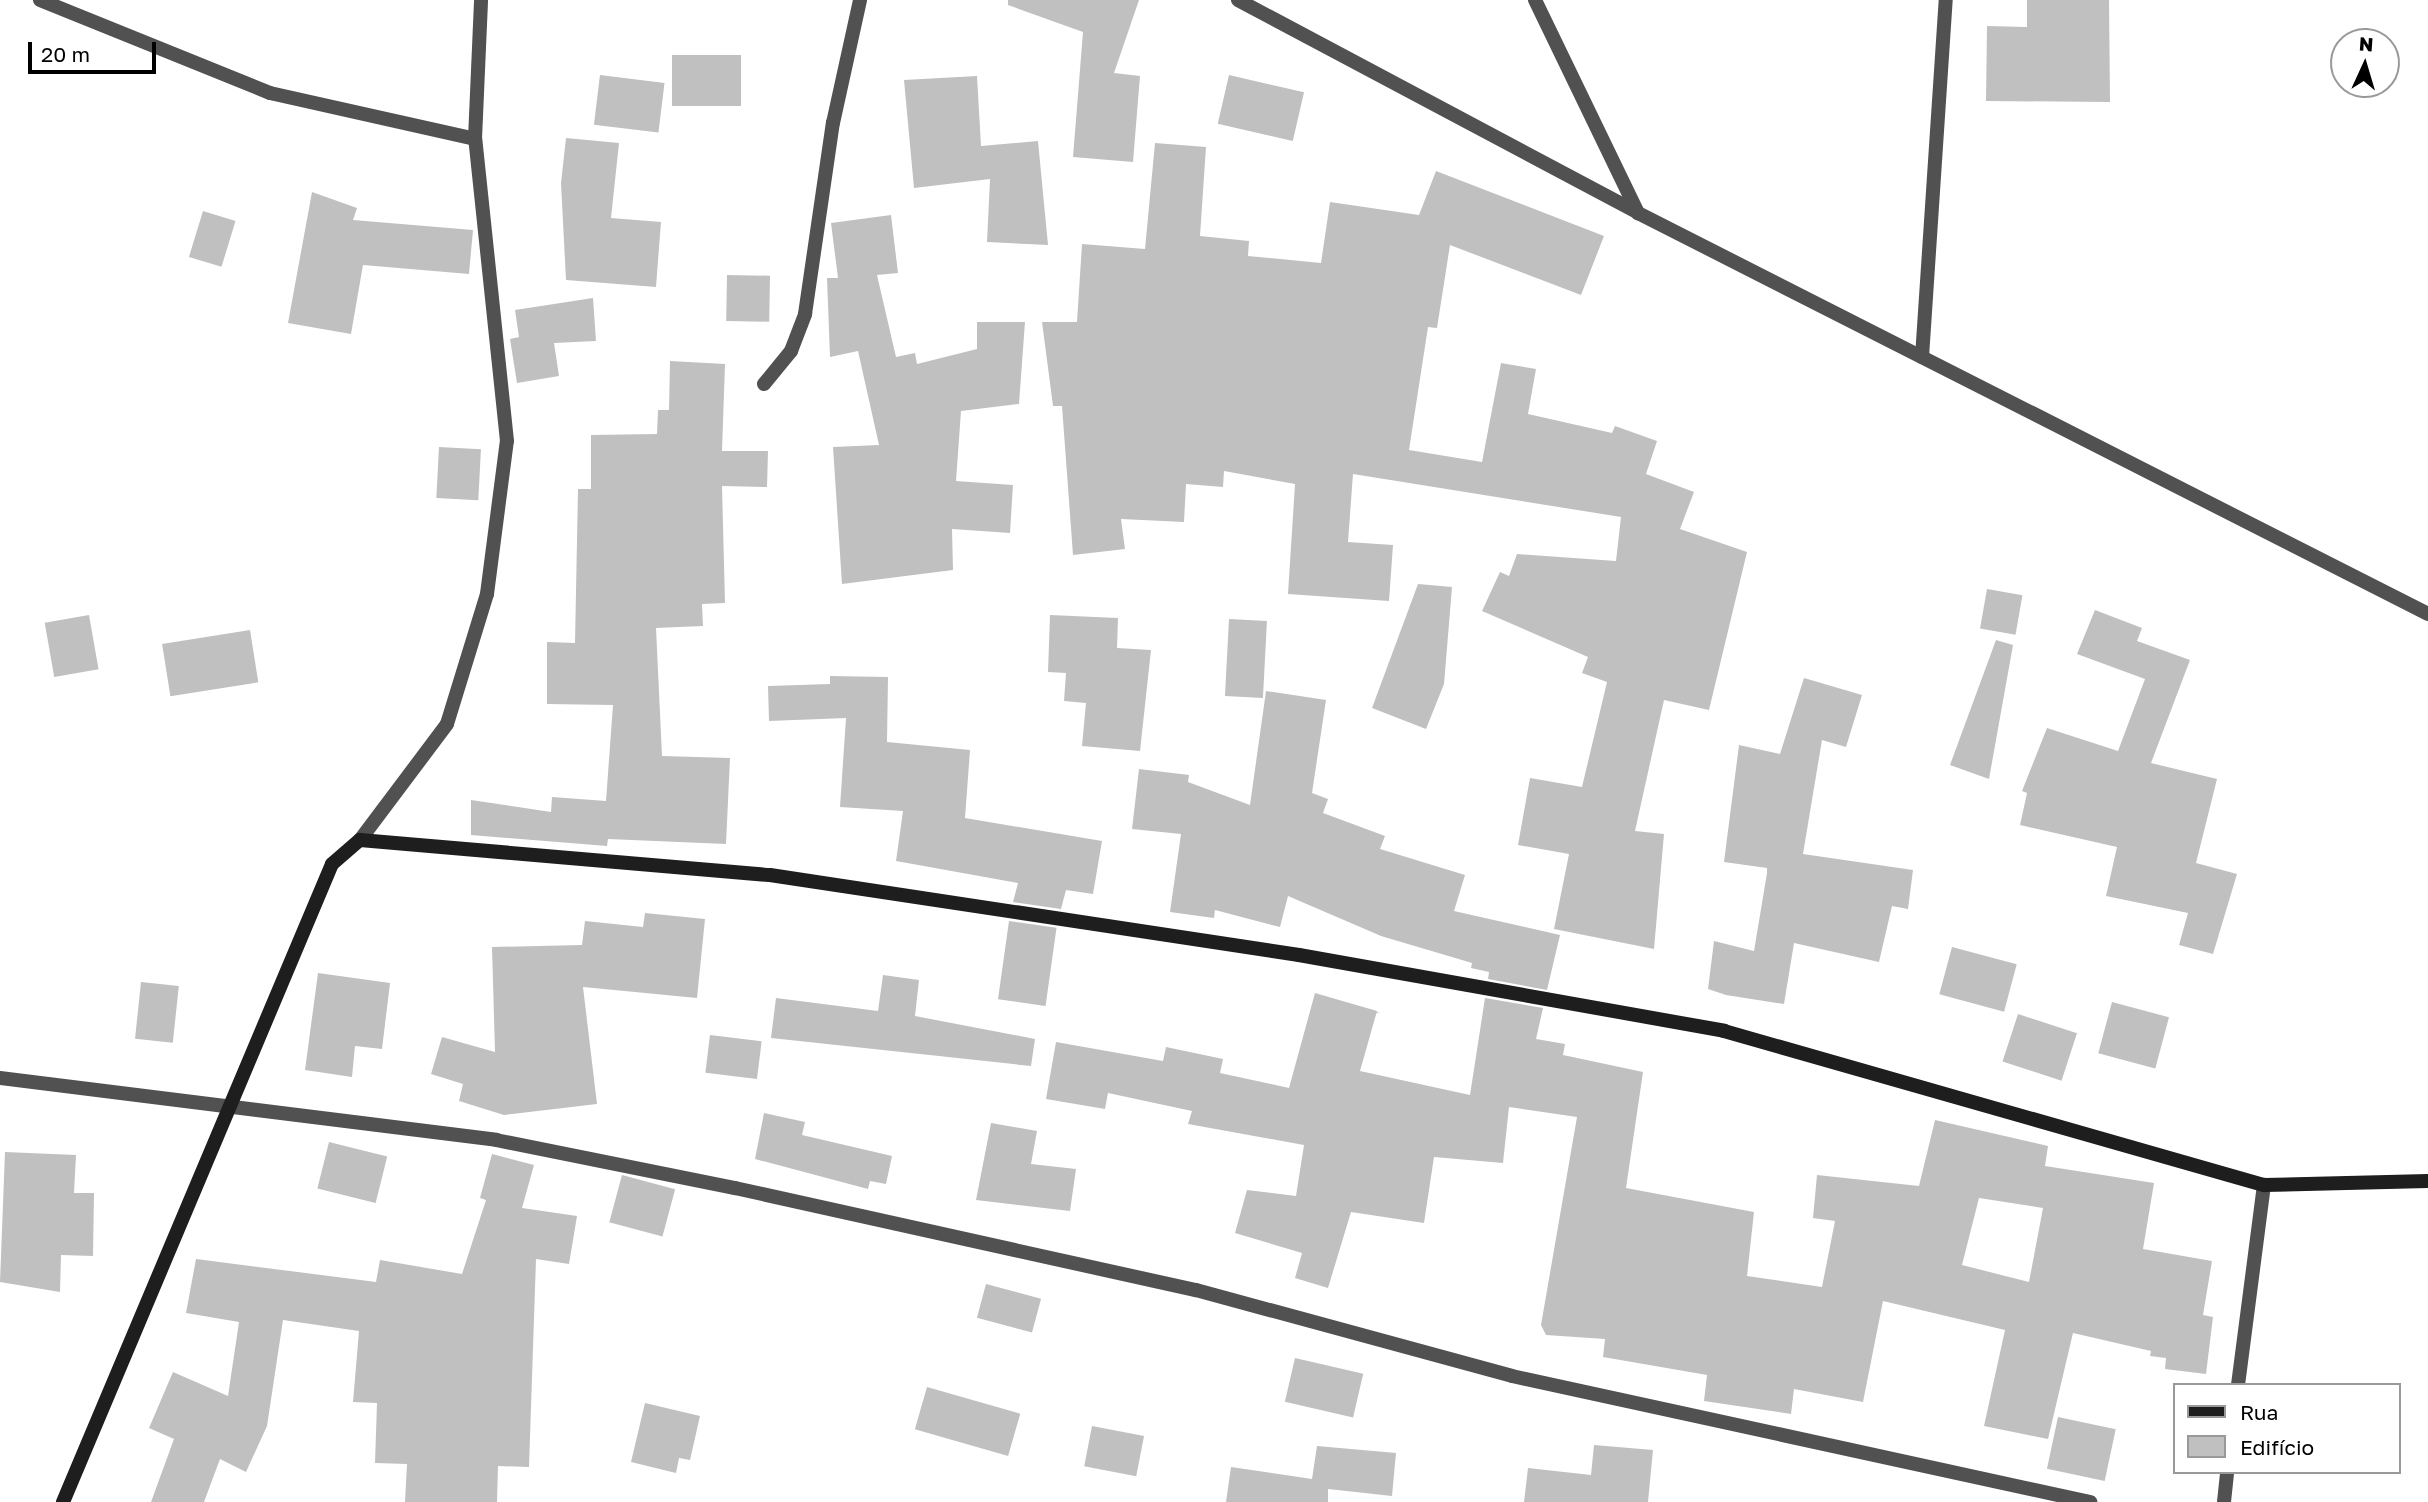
<!DOCTYPE html>
<html>
<head>
<meta charset="utf-8">
<style>
	body { margin:0 }
	#map { position:relative; width:2428px; height:1502px; overflow:hidden; background:#fff; font-family:"Golos Text",sans-serif }
	div>[style] { position:absolute }
	[style*='--x'] { left:calc(var(--x)*1px); top:calc(var(--y)*1px); width:calc(var(--w)*1px); rotate:calc(var(--a)*1deg) }
	.building>* { inset:0; background:#c0c0c0; transform-origin:0 0 }
	.lane>* { height:14px; margin:-7px; padding:0 7px; transform-origin:7px; border-radius:7px; background:#515151 }
	.street>* { height:14px; margin:-7px; padding:0 7px; transform-origin:7px; border-radius:7px; background:#515151 }
	.secondary>* { height:14px; margin:-7px; padding:0 7px; transform-origin:7px; border-radius:7px; background:#1e1e1e }
	span { translate:-50% -50%; white-space:nowrap; text-align:center; line-height:1.15; -webkit-text-stroke:5px #fff; paint-order:stroke }
	.legend { position:absolute; left:2173px; top:1383px; width:228px; height:91px; box-sizing:border-box; background:#fff; border:2px solid #999; margin:0; padding:9px 12px; list-style:none; font-size:21px; color:#000 }
	.legend li { display:flex; align-items:center; gap:14px; height:35px }
	.legend b { width:35px; border:2px solid #999 }
	.north { position:absolute; left:2330px; top:28px; width:70px; height:70px; box-sizing:border-box; background:#fff; border:2px solid #999; border-radius:50%; rotate:4deg; font-size:19px; font-weight:700; line-height:28px; text-align:center; color:#000 }
	.north::after { content:''; display:block; margin:auto; width:24px; height:32px; background:#000; clip-path:polygon(50% 0,100% 100%,50% 72%,0 100%) }
	.scale { position:absolute; left:28px; top:42px; width:128px; height:32px; box-sizing:border-box; border:4px solid #000; border-top:0; padding-left:9px; font-size:21px; line-height:24px; white-space:nowrap; color:#000; -webkit-text-stroke:5px #fff; paint-order:stroke }
</style>
</head>
<body>
<div id="map">
	<div class="building">
		<i style="clip-path:polygon(1008px 0,1139px 0,1114px 73px,1140px 76px,1133px 162px,1073px 157px,1083px 32px,1008px 5px)"></i>
		<i style="clip-path:polygon(2027px 0,2109px 0,2110px 102px,1986px 101px,1987px 26px,2027px 27px)"></i>
		<i style="left:672px;top:55px;width:69px;height:51px"></i>
		<i style="left:600px;top:75px;width:65px;height:50px;rotate:7deg"></i>
		<i style="left:1229px;top:75px;width:77px;height:50px;rotate:13deg"></i>
		<i style="clip-path:polygon(977px 76px,981px 146px,1038px 141px,1048px 245px,987px 242px,990px 179px,914px 188px,904px 80px)"></i>
		<i style="clip-path:polygon(566px 138px,619px 143px,611px 218px,661px 222px,656px 287px,566px 280px,561px 183px)"></i>
		<i style="clip-path:polygon(1155px 143px,1206px 147px,1200px 236px,1249px 241px,1248px 256px,1321px 263px,1330px 202px,1419px 215px,1436px 171px,1604px 236px,1581px 295px,1450px 245px,1437px 328px,1428px 327px,1409px 450px,1482px 462px,1501px 363px,1536px 369px,1528px 414px,1612px 433px,1615px 426px,1657px 441px,1646px 474px,1694px 492px,1680px 529px,1747px 552px,1709px 710px,1664px 700px,1635px 831px,1664px 834px,1654px 949px,1554px 929px,1569px 854px,1518px 845px,1530px 778px,1582px 787px,1607px 682px,1582px 673px,1588px 657px,1482px 611px,1500px 572px,1509px 576px,1517px 554px,1616px 561px,1621px 517px,1353px 474px,1348px 542px,1393px 545px,1389px 601px,1288px 594px,1295px 484px,1224px 471px,1223px 487px,1186px 484px,1184px 522px,1121px 519px,1125px 549px,1073px 555px,1062px 406px,1053px 406px,1042px 322px,1077px 322px,1082px 244px,1145px 249px)"></i>
		<i style="clip-path:polygon(312px 192px,357px 208px,353px 220px,473px 230px,469px 274px,363px 265px,351px 334px,288px 323px)"></i>
		<i style="left:203px;top:211px;width:34px;height:48px;rotate:17deg"></i>
		<i style="clip-path:polygon(891px 215px,898px 273px,877px 275px,896px 357px,915px 353px,917px 364px,977px 349px,977px 322px,1025px 322px,1019px 404px,961px 411px,956px 481px,1013px 485px,1010px 533px,952px 529px,953px 570px,842px 584px,833px 447px,879px 445px,858px 351px,830px 357px,827px 278px,838px 278px,831px 223px)"></i>
		<i style="left:727px;top:275px;width:43px;height:46px;rotate:1deg"></i>
		<i style="clip-path:polygon(593px 298px,596px 341px,554px 343px,559px 376px,517px 383px,510px 339px,519px 337px,515px 310px)"></i>
		<i style="clip-path:polygon(670px 361px,725px 364px,722px 451px,768px 451px,767px 487px,722px 486px,725px 603px,702px 604px,703px 626px,656px 628px,662px 756px,730px 758px,726px 844px,608px 839px,607px 846px,471px 835px,471px 800px,551px 812px,552px 797px,606px 801px,613px 705px,547px 704px,547px 642px,575px 643px,578px 489px,591px 489px,591px 435px,657px 434px,658px 410px,669px 410px)"></i>
		<i style="left:439px;top:447px;width:42px;height:51px;rotate:3deg"></i>
		<i style="clip-path:polygon(1418px 584px,1452px 587px,1444px 684px,1426px 729px,1372px 708px)"></i>
		<i style="left:1987px;top:589px;width:36px;height:40px;rotate:10deg"></i>
		<i style="clip-path:polygon(2095px 610px,2142px 628px,2137px 641px,2190px 660px,2151px 763px,2217px 779px,2196px 863px,2237px 874px,2213px 954px,2179px 945px,2188px 913px,2106px 896px,2117px 847px,2020px 825px,2027px 793px,2022px 791px,2047px 728px,2118px 751px,2145px 679px,2077px 654px)"></i>
		<i style="left:89px;top:615px;width:55px;height:45px;rotate:80deg"></i>
		<i style="clip-path:polygon(1050px 615px,1118px 618px,1117px 648px,1151px 650px,1140px 751px,1082px 746px,1086px 703px,1064px 701px,1066px 673px,1048px 672px)"></i>
		<i style="left:1229px;top:619px;width:38px;height:77px;rotate:3deg"></i>
		<i style="left:250px;top:630px;width:53px;height:89px;rotate:81deg"></i>
		<i style="clip-path:polygon(1996px 640px,2013px 645px,1989px 779px,1950px 765px)"></i>
		<i style="clip-path:polygon(830px 676px,888px 677px,887px 742px,970px 750px,965px 818px,1102px 841px,1093px 894px,1066px 890px,1061px 909px,1013px 902px,1018px 883px,896px 861px,903px 811px,840px 807px,846px 718px,769px 721px,768px 686px,830px 684px)"></i>
		<i style="clip-path:polygon(1804px 678px,1862px 695px,1846px 747px,1822px 740px,1803px 854px,1913px 870px,1908px 909px,1892px 906px,1879px 962px,1794px 943px,1784px 1004px,1726px 995px,1708px 989px,1714px 941px,1754px 951px,1767px 873px,1767px 868px,1724px 862px,1739px 745px,1780px 754px)"></i>
		<i style="clip-path:polygon(1266px 691px,1326px 700px,1312px 793px,1328px 799px,1323px 813px,1385px 836px,1380px 849px,1465px 875px,1454px 911px,1560px 935px,1547px 990px,1488px 979px,1489px 972px,1471px 968px,1472px 963px,1381px 936px,1288px 896px,1280px 927px,1215px 910px,1214px 918px,1170px 912px,1181px 834px,1132px 829px,1139px 769px,1189px 775px,1188px 782px,1250px 805px)"></i>
		<i style="clip-path:polygon(645px 913px,705px 919px,697px 998px,583px 987px,597px 1104px,504px 1115px,459px 1101px,463px 1084px,431px 1074px,442px 1037px,495px 1052px,492px 947px,582px 945px,585px 921px,643px 927px)"></i>
		<i style="left:1009px;top:921px;width:48px;height:79px;rotate:8deg"></i>
		<i style="left:1952px;top:947px;width:67px;height:49px;rotate:15deg"></i>
		<i style="clip-path:polygon(318px 973px,390px 983px,382px 1049px,355px 1046px,352px 1077px,305px 1070px)"></i>
		<i style="clip-path:polygon(883px 975px,919px 980px,915px 1016px,1035px 1039px,1031px 1066px,771px 1038px,776px 998px,878px 1011px)"></i>
		<i style="left:141px;top:982px;width:38px;height:57px;rotate:6deg"></i>
		<i style="clip-path:polygon(evenodd,1315px 993px,1377px 1011px,1360px 1071px,1470px 1095px,1485px 998px,1543px 1008px,1536px 1039px,1565px 1044px,1563px 1055px,1643px 1072px,1626px 1188px,1754px 1212px,1747px 1276px,1822px 1287px,1835px 1221px,1813px 1218px,1817px 1175px,1919px 1186px,1935px 1120px,2048px 1146px,2045px 1166px,2154px 1183px,2143px 1249px,2212px 1261px,2203px 1315px,2213px 1317px,2206px 1374px,2165px 1369px,2166px 1358px,2150px 1356px,2151px 1351px,2073px 1333px,2048px 1439px,1984px 1426px,2005px 1330px,1883px 1301px,1863px 1402px,1794px 1389px,1791px 1414px,1704px 1401px,1707px 1375px,1603px 1357px,1605px 1339px,1546px 1335px,1541px 1325px,1577px 1117px,1509px 1107px,1503px 1163px,1434px 1157px,1424px 1223px,1351px 1212px,1328px 1288px,1295px 1278px,1302px 1253px,1235px 1233px,1247px 1190px,1296px 1196px,1304px 1145px,1188px 1124px,1192px 1111px,1108px 1093px,1105px 1109px,1046px 1099px,1056px 1042px,1163px 1061px,1166px 1047px,1223px 1059px,1220px 1073px,1289px 1088px,1315px 993px,1979px 1198px,2043px 1208px,2029px 1282px,1962px 1265px,1979px 1198px)"></i>
		<i style="left:2112px;top:1002px;width:59px;height:53px;rotate:15deg"></i>
		<i style="left:2018px;top:1014px;width:62px;height:50px;rotate:18deg"></i>
		<i style="left:710px;top:1035px;width:52px;height:38px;rotate:7deg"></i>
		<i style="clip-path:polygon(764px 1113px,805px 1122px,802px 1135px,892px 1156px,886px 1184px,870px 1181px,868px 1189px,755px 1159px)"></i>
		<i style="clip-path:polygon(991px 1123px,1037px 1131px,1031px 1164px,1076px 1169px,1070px 1211px,976px 1200px)"></i>
		<i style="left:329px;top:1142px;width:60px;height:48px;rotate:14deg"></i>
		<i style="clip-path:polygon(5px 1152px,76px 1155px,74px 1193px,94px 1193px,93px 1256px,61px 1255px,60px 1292px,0 1282px)"></i>
		<i style="clip-path:polygon(492px 1154px,534px 1165px,522px 1208px,577px 1216px,569px 1264px,536px 1259px,529px 1467px,498px 1466px,497px 1502px,405px 1502px,407px 1464px,375px 1463px,377px 1403px,353px 1402px,359px 1331px,283px 1320px,267px 1426px,246px 1472px,220px 1459px,204px 1502px,151px 1502px,174px 1439px,149px 1428px,173px 1372px,228px 1396px,239px 1322px,186px 1313px,196px 1259px,376px 1282px,380px 1260px,462px 1274px,486px 1200px,480px 1198px)"></i>
		<i style="left:622px;top:1175px;width:55px;height:49px;rotate:15deg"></i>
		<i style="left:986px;top:1284px;width:57px;height:35px;rotate:15deg"></i>
		<i style="left:1295px;top:1358px;width:70px;height:45px;rotate:13deg"></i>
		<i style="left:927px;top:1387px;width:97px;height:44px;rotate:16deg"></i>
		<i style="clip-path:polygon(645px 1403px,700px 1416px,690px 1460px,679px 1458px,676px 1473px,631px 1462px)"></i>
		<i style="left:2058px;top:1417px;width:59px;height:53px;rotate:12deg"></i>
		<i style="left:1092px;top:1426px;width:53px;height:41px;rotate:11deg"></i>
		<i style="clip-path:polygon(1594px 1445px,1653px 1450px,1648px 1502px,1524px 1502px,1528px 1468px,1591px 1475px)"></i>
		<i style="clip-path:polygon(1317px 1446px,1396px 1453px,1392px 1496px,1328px 1489px,1328px 1502px,1226px 1502px,1231px 1467px,1312px 1479px)"></i>
	</div>
	<div class="lane">
		<i style="--x:1535;--y:0;--w:237;--a:64.2"></i>
		<i style="--x:1922;--y:357;--w:358;--a:-86.2"></i>
	</div>
	<div class="street">
		<i style="--x:40;--y:0;--w:248;--a:22"></i>
		<i style="--x:270;--y:93;--w:210;--a:12.6"></i>
		<i style="--x:1238;--y:0;--w:453;--a:28"></i>
		<i style="--x:1638;--y:213;--w:886;--a:26.91"></i>
		<i style="--x:764;--y:384;--w:43;--a:-50.7"></i>
		<i style="--x:791;--y:351;--w:40;--a:-69"></i>
		<i style="--x:805;--y:314;--w:193;--a:-81.7"></i>
		<i style="--x:833;--y:123;--w:126;--a:-77.6"></i>
		<i style="--x:360;--y:840;--w:145;--a:-53.1"></i>
		<i style="--x:447;--y:724;--w:136;--a:-72.9"></i>
		<i style="--x:487;--y:594;--w:154;--a:-82.6"></i>
		<i style="--x:507;--y:441;--w:304;--a:-96"></i>
		<i style="--x:475;--y:139;--w:139;--a:-87.5"></i>
		<i style="--x:0;--y:1078;--w:500;--a:7.1"></i>
		<i style="--x:496;--y:1140;--w:244;--a:11.4"></i>
		<i style="--x:735;--y:1188;--w:472;--a:12.5"></i>
		<i style="--x:1196;--y:1290;--w:327;--a:15.2"></i>
		<i style="--x:1512;--y:1376;--w:592;--a:12.3"></i>
		<i style="--x:2238;--y:1385;--w:202;--a:-82.6"></i>
		<i style="--x:2224;--y:1502;--w:30;--a:-84"></i>
	</div>
	<div class="secondary">
		<i style="--x:63;--y:1502;--w:692;--a:-67.14"></i>
		<i style="--x:332;--y:864;--w:37;--a:-41"></i>
		<i style="--x:360;--y:840;--w:411;--a:4.9"></i>
		<i style="--x:770;--y:875;--w:535;--a:8.6"></i>
		<i style="--x:1299;--y:955;--w:432;--a:10.1"></i>
		<i style="--x:1724;--y:1031;--w:562;--a:15.92"></i>
		<i style="--x:2264;--y:1185;--w:164;--a:-1.4"></i>
	</div>
	<ul class="legend">
	<li><b style="height:9px;background:#1e1e1e"></b>Rua</li>
	<li><b style="height:19px;background:#c0c0c0"></b>Edifício</li>
	</ul>
	<div class="north">N</div>
	<div class="scale">20 m</div>
</div>
</body>
</html>
